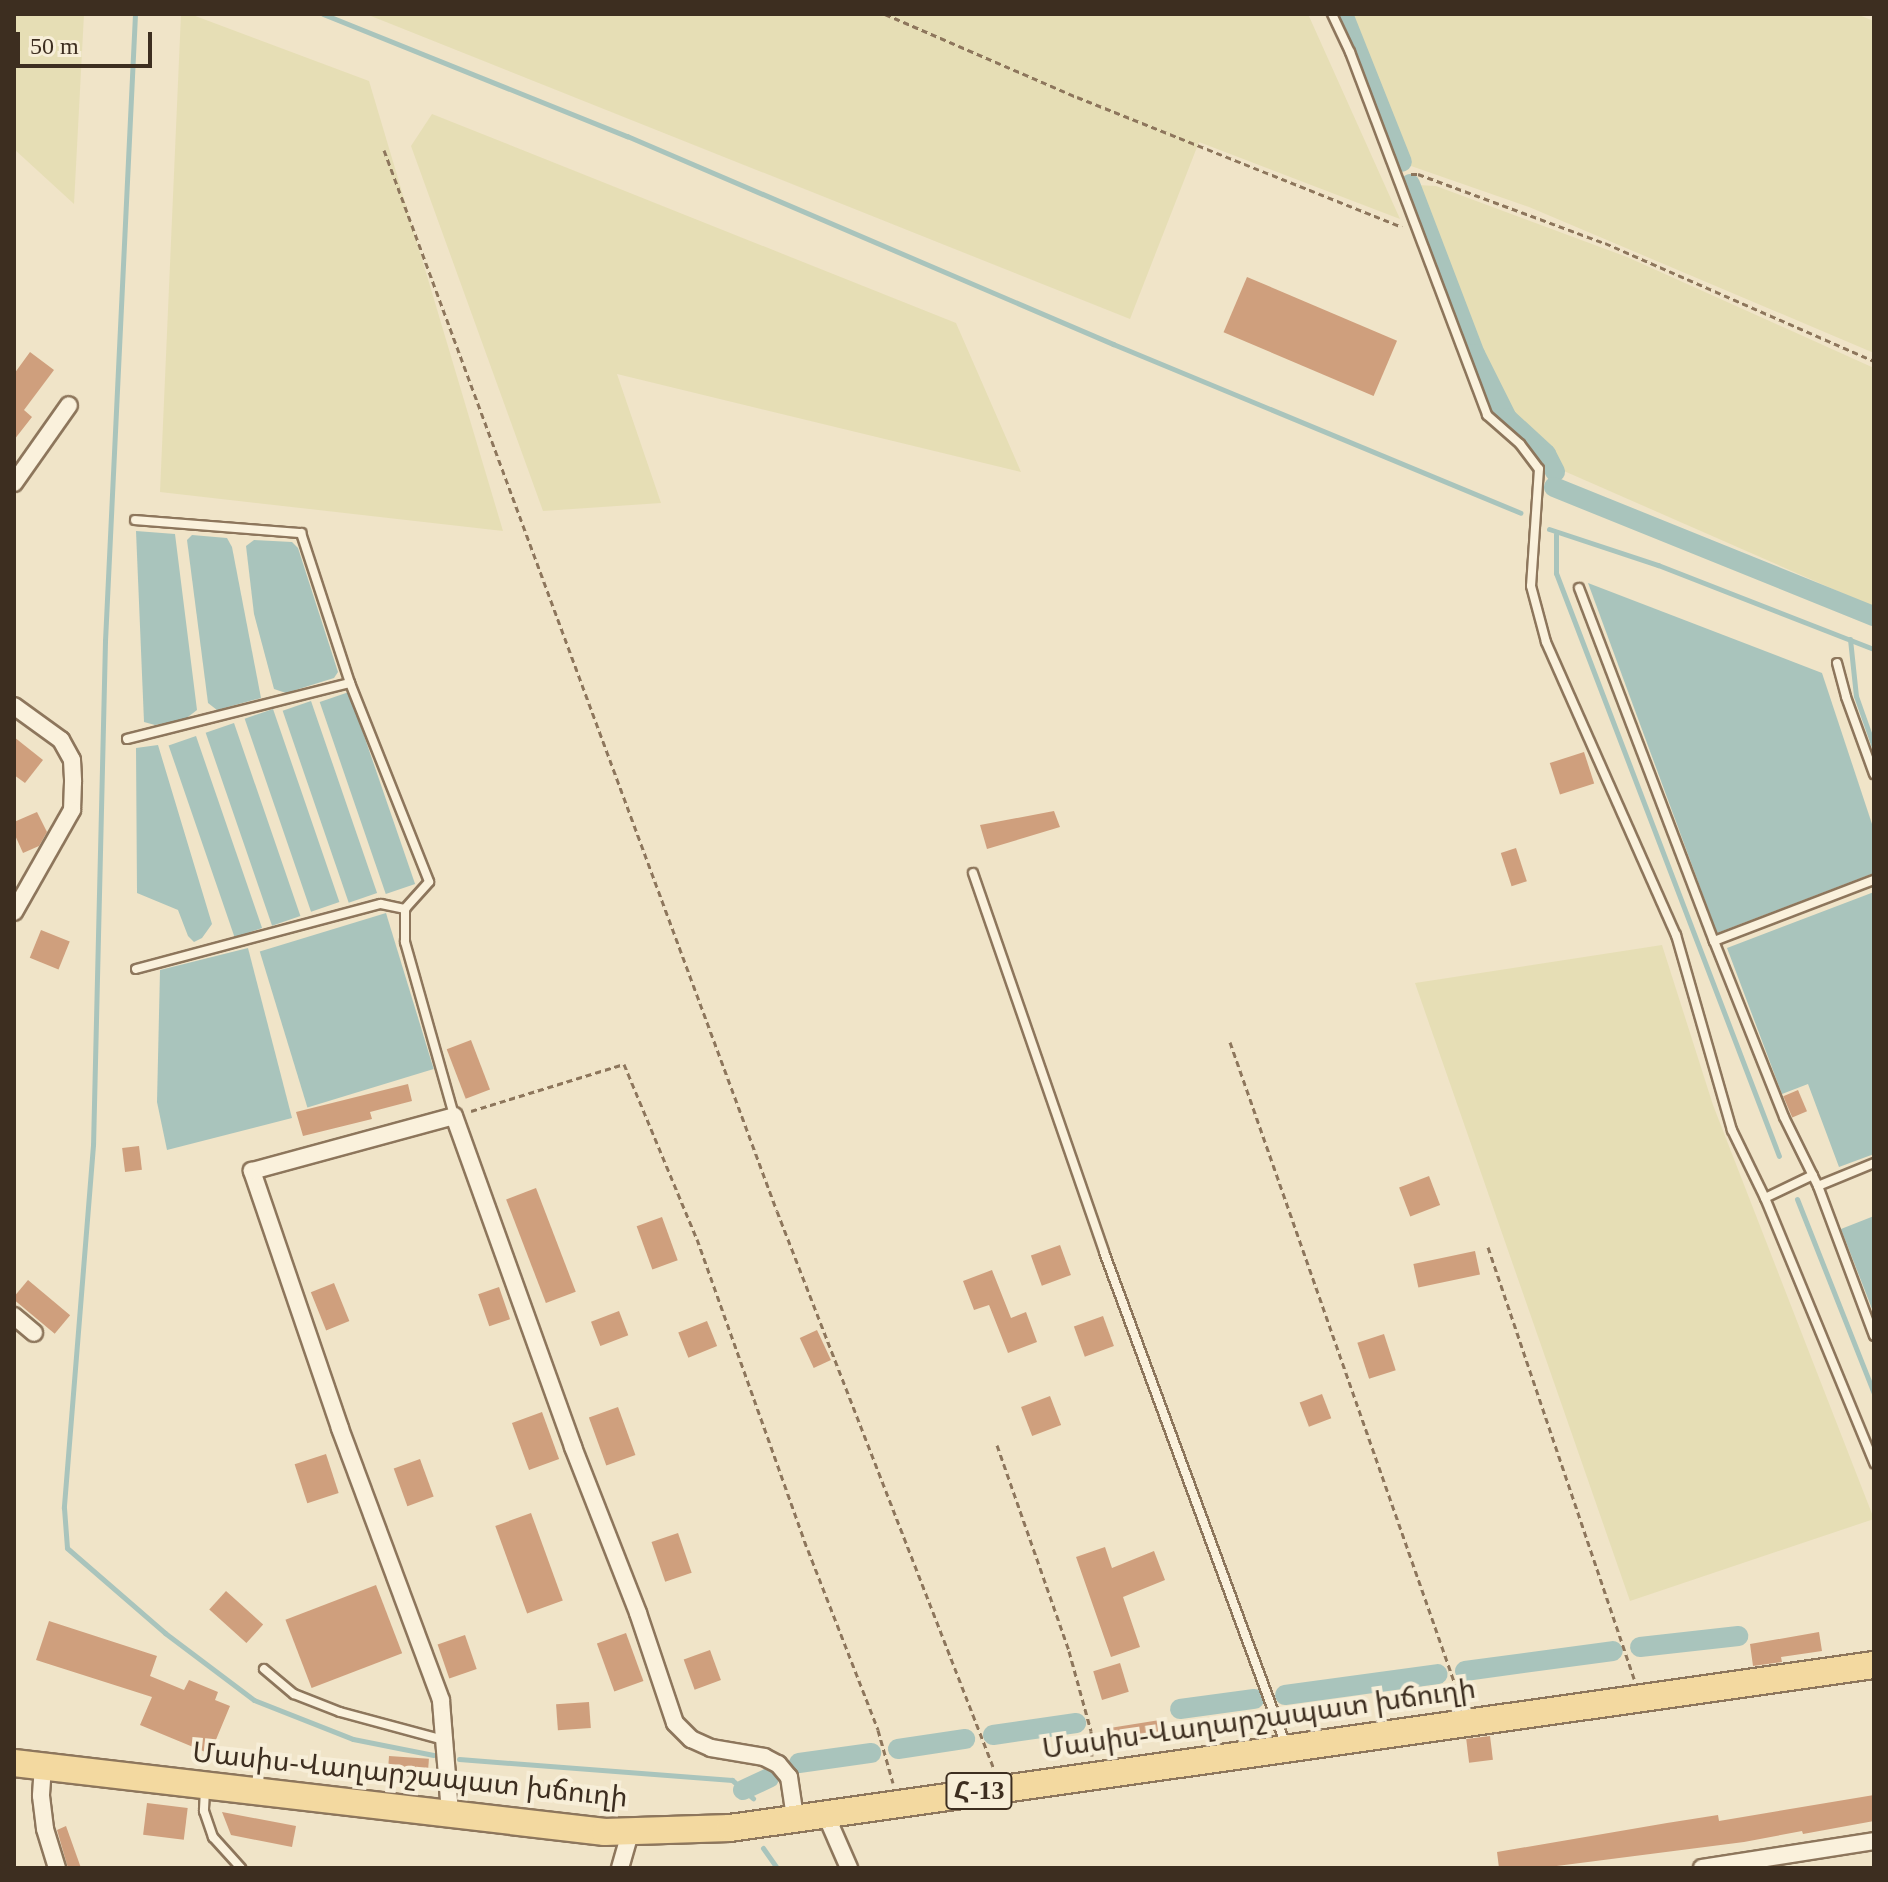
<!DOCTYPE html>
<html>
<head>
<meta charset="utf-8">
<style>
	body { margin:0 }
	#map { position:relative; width:1888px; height:1882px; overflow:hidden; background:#f0e4c8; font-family:"Times New Roman","Noto Sans Armenian",serif }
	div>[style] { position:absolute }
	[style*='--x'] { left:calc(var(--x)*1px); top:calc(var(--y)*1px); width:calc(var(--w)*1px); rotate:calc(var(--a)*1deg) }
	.farmland>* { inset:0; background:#e6deb5 }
	.water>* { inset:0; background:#a9c4bc; transform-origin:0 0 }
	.stream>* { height:5px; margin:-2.5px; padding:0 2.5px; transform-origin:2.5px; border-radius:2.5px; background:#a9c4bc }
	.canal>* { height:20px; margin:-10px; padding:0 10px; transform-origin:10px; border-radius:10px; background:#a9c4bc }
	.building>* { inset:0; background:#cf9f7d; transform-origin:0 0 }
	.path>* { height:3px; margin-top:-1.5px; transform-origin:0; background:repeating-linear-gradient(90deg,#8d765c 0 6px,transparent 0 10px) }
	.roads { filter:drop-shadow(2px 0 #8d765c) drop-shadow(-2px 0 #8d765c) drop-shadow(0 2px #8d765c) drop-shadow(0 -2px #8d765c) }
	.service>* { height:8px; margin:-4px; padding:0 4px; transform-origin:4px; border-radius:4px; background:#faf1dc }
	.minor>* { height:16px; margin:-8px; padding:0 8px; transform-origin:8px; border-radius:8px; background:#faf1dc }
	.primary>* { height:26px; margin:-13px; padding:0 13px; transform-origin:13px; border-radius:13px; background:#f3d9a0 }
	span { translate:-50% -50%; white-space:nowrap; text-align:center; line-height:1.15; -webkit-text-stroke:8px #f7eed8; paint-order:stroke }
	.shield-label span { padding:2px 6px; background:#f7eed8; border:2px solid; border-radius:6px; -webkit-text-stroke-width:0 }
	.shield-label { font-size:26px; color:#3d2e20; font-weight:700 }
	.street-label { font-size:28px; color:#3d2e20 }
	.frame { position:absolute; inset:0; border:16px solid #3d2e20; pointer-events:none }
	.scale { position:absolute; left:16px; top:32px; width:136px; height:36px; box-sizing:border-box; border:4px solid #3d2e20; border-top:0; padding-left:10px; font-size:24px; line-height:28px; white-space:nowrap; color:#3d2e20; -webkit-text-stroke:6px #f7eed8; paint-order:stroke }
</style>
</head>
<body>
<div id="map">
	<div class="farmland">
		<i style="clip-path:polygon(14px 14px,84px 14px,74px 204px,14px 149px)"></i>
		<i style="clip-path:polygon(181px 14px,190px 14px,369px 81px,503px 531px,160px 492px)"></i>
		<i style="clip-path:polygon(366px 14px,1308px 14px,1400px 219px,1199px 142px,1130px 319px)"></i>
		<i style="clip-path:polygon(1353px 14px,1856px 14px,1874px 21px,1874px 353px,1529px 207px,1411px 166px)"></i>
		<i style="clip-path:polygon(432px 114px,956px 323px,1021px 472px,617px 374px,661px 503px,543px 511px,411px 146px)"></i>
		<i style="clip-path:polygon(1417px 185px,1436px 186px,1627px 257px,1874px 368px,1874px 607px,1564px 471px,1509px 413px)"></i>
		<i style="clip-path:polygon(1662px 945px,1713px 1105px,1874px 1519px,1630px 1601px,1415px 983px)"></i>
	</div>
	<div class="water">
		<i style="clip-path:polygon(136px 531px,175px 534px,197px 710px,184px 720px,155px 725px,144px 722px)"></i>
		<i style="clip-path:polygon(192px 535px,227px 538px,232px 547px,261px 698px,217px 710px,208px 703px,187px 540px)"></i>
		<i style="clip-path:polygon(254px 540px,292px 542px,298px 548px,338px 672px,334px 678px,286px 693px,274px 689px,254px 614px,246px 546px)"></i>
		<i style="clip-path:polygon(1588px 583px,1822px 673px,1874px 830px,1874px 873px,1717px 933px)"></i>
		<i style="left:349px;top:692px;width:203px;height:31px;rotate:71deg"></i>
		<i style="left:311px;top:701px;width:203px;height:30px;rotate:71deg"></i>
		<i style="left:273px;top:709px;width:204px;height:30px;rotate:71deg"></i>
		<i style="left:234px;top:723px;width:204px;height:30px;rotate:71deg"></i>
		<i style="left:196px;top:736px;width:203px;height:29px;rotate:71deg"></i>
		<i style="clip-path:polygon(158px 745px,212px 924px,202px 938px,194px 942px,188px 936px,178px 910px,137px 893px,136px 748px)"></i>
		<i style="clip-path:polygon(1874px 892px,1874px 1154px,1839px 1167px,1808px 1084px,1782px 1094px,1727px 948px)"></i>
		<i style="left:386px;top:913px;width:163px;height:132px;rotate:73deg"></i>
		<i style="clip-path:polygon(248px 948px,292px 1118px,167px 1150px,157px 1102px,160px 970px)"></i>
		<i style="clip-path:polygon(1874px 1216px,1874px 1314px,1841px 1229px)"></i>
	</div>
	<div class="stream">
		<i style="--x:135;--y:14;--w:628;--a:92.74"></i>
		<i style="--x:105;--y:641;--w:504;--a:91.36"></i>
		<i style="--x:93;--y:1145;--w:364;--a:94.6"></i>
		<i style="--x:64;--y:1508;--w:40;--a:85.7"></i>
		<i style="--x:67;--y:1548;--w:130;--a:40.9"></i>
		<i style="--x:165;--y:1633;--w:111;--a:37"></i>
		<i style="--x:254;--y:1700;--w:106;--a:21.5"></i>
		<i style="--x:353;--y:1739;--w:82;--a:11.3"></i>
		<i style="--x:323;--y:14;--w:328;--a:21.9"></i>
		<i style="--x:627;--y:136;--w:529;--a:23.17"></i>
		<i style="--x:1113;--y:344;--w:441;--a:22.5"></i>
		<i style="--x:1549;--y:529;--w:115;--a:18.3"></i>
		<i style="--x:1658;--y:565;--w:232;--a:21.3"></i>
		<i style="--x:1556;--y:534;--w:39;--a:90"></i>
		<i style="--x:1556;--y:573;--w:624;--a:69.07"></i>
		<i style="--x:1850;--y:639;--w:57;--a:84"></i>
		<i style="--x:1856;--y:696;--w:54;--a:70.6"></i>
		<i style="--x:1797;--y:1199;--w:209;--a:68.4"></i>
		<i style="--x:459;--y:1759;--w:274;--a:4.4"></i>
		<i style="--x:732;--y:1780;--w:28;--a:41"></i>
		<i style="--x:763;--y:1848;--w:24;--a:55"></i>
	</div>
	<div class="canal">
		<i style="--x:1343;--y:14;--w:159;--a:68.3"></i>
		<i style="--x:1410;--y:184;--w:182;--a:69.1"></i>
		<i style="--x:1475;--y:354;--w:72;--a:63.4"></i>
		<i style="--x:1507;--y:418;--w:53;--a:42.7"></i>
		<i style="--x:1546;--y:454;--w:20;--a:63"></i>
		<i style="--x:1554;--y:487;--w:345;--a:22"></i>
		<i style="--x:1640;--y:1647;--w:99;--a:-6.4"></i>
		<i style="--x:1465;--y:1671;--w:149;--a:-7.7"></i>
		<i style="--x:1285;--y:1695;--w:154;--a:-7.8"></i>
		<i style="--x:1180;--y:1709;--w:75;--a:-7.7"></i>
		<i style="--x:993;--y:1735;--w:84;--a:-8.2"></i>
		<i style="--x:898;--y:1749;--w:68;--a:-8.5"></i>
		<i style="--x:799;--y:1763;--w:73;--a:-7.9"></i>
		<i style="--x:743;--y:1790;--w:29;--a:-25"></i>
	</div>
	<div class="building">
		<i style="left:1247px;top:277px;width:163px;height:60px;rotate:23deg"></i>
		<i style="clip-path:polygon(30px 352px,54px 370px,24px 410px,32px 417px,14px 440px,14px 374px)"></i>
		<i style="clip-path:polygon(14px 737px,43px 760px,25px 783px,14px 775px)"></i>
		<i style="left:1584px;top:752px;width:33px;height:36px;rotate:72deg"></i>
		<i style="clip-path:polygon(1054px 811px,1060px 827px,987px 849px,980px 825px)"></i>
		<i style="clip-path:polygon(37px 812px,47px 832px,39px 846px,23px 853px,14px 833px,14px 822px)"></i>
		<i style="left:1516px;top:848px;width:35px;height:16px;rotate:72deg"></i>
		<i style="left:41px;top:930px;width:31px;height:30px;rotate:22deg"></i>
		<i style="left:471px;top:1040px;width:53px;height:26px;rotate:69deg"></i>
		<i style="clip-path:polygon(408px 1084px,412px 1101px,370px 1112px,372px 1119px,303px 1136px,296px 1112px)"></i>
		<i style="left:1798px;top:1090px;width:23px;height:16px;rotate:67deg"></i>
		<i style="left:139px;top:1146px;width:24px;height:17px;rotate:83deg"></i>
		<i style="left:1429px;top:1176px;width:31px;height:32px;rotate:69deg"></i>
		<i style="left:536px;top:1188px;width:111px;height:32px;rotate:69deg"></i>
		<i style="left:662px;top:1217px;width:46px;height:27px;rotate:70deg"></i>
		<i style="left:1060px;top:1245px;width:32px;height:31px;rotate:70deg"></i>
		<i style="left:1475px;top:1251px;width:24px;height:63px;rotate:78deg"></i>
		<i style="clip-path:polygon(992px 1270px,1011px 1318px,1026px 1312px,1037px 1342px,1008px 1353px,989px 1305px,974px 1310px,963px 1281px)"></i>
		<i style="left:28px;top:1280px;width:55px;height:24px;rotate:40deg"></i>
		<i style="left:334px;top:1283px;width:41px;height:25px;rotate:68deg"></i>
		<i style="left:499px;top:1287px;width:34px;height:22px;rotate:71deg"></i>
		<i style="left:619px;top:1311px;width:26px;height:30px;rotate:69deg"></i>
		<i style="left:1103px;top:1316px;width:32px;height:31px;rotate:70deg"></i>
		<i style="left:707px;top:1321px;width:27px;height:31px;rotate:68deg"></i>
		<i style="left:817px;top:1330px;width:33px;height:19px;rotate:65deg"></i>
		<i style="left:1384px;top:1334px;width:38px;height:28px;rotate:72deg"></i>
		<i style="left:1322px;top:1394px;width:26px;height:24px;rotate:69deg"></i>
		<i style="left:1050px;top:1396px;width:31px;height:31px;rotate:69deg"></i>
		<i style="left:618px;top:1407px;width:51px;height:31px;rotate:70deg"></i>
		<i style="left:542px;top:1412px;width:50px;height:32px;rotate:70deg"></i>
		<i style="left:326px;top:1454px;width:41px;height:33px;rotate:72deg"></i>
		<i style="left:420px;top:1459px;width:40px;height:28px;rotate:70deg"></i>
		<i style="left:531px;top:1513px;width:93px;height:38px;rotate:70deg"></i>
		<i style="left:678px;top:1533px;width:42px;height:28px;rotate:71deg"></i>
		<i style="clip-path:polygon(1105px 1547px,1112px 1568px,1154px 1551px,1165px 1580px,1123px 1597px,1140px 1647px,1111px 1657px,1076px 1557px)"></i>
		<i style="left:376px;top:1585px;width:73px;height:97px;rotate:69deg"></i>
		<i style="left:226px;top:1591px;width:50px;height:25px;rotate:42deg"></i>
		<i style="clip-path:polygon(49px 1621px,157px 1656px,150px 1676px,184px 1690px,189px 1680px,218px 1692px,215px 1700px,230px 1706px,210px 1754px,140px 1725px,152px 1697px,36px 1660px)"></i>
		<i style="clip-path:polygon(1819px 1632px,1822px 1651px,1781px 1657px,1782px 1662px,1753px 1666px,1750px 1644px)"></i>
		<i style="left:626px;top:1633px;width:51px;height:31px;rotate:70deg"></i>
		<i style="left:465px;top:1635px;width:36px;height:29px;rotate:71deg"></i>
		<i style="left:710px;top:1650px;width:32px;height:28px;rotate:70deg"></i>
		<i style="left:1120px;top:1663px;width:30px;height:28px;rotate:73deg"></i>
		<i style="left:589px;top:1702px;width:26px;height:33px;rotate:86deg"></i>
		<i style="left:1166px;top:1719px;width:19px;height:57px;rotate:81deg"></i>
		<i style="left:1490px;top:1736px;width:24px;height:24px;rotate:83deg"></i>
		<i style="left:389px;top:1756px;width:40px;height:19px;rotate:4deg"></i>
		<i style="clip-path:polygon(1874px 1795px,1874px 1821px,1803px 1834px,1802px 1831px,1744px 1842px,1541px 1868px,1499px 1868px,1497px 1852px,1667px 1823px,1718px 1815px,1719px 1821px)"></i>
		<i style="left:147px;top:1803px;width:41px;height:32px;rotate:7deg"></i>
		<i style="clip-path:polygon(222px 1812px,296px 1826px,292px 1847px,231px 1835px)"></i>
		<i style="clip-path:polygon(66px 1826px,81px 1868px,68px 1868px,57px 1830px)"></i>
	</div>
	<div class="path">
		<i style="--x:885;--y:14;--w:209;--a:23.4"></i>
		<i style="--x:1077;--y:97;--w:350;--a:21.8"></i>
		<i style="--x:384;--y:150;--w:1131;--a:69.68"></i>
		<i style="--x:777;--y:1211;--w:599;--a:68.75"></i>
		<i style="--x:1411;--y:174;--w:7;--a:0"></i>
		<i style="--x:1418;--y:174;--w:199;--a:20.3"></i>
		<i style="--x:1605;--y:243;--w:294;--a:23.7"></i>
		<i style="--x:1230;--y:1042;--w:701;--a:70.69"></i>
		<i style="--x:471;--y:1111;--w:160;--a:-17.1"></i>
		<i style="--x:624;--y:1064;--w:190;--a:67.4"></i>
		<i style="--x:697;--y:1239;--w:330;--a:70.4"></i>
		<i style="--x:808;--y:1550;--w:193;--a:68.7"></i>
		<i style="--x:878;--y:1730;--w:55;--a:74.2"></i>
		<i style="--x:1488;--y:1247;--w:456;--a:71.3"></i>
		<i style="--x:997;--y:1445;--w:218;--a:70.7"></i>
		<i style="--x:1069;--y:1651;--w:83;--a:74.6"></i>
		<i style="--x:1091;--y:1731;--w:25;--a:88"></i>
	</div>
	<div class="roads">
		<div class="service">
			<i style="--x:1332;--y:14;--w:42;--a:64.7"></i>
			<i style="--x:1350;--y:52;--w:388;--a:69.3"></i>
			<i style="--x:1487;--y:415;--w:44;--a:41.3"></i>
			<i style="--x:1520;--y:444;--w:31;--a:53"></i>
			<i style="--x:1539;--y:469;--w:117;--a:93.9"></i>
			<i style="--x:1531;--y:586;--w:58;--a:75"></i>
			<i style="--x:1546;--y:642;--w:321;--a:66.1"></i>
			<i style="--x:1676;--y:935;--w:203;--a:74"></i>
			<i style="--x:1732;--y:1130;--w:76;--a:64.1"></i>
			<i style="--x:1765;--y:1198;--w:287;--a:67.6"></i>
			<i style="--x:135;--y:520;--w:167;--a:4.5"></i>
			<i style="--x:301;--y:533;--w:158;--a:71.9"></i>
			<i style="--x:350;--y:683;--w:214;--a:68.3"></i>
			<i style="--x:429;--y:882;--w:36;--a:132"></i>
			<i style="--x:405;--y:909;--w:33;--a:90"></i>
			<i style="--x:405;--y:942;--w:180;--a:74.2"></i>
			<i style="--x:1579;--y:588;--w:378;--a:69.1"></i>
			<i style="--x:1714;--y:941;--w:189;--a:68.3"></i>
			<i style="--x:1784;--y:1117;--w:77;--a:63.8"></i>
			<i style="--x:1818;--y:1186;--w:160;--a:69.5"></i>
			<i style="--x:1837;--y:663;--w:35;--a:75"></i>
			<i style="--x:1846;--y:697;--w:82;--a:70"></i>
			<i style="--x:127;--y:739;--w:230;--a:-14.1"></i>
			<i style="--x:973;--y:873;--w:401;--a:70.9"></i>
			<i style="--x:1104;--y:1252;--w:523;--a:69.76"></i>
			<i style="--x:1714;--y:941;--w:171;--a:-20.9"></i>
			<i style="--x:136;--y:969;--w:253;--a:-14.9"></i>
			<i style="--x:381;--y:904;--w:25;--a:12"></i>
			<i style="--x:1818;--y:1186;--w:61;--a:-22.3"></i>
			<i style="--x:1765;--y:1198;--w:53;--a:-25.6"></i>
			<i style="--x:264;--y:1669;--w:39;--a:40"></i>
			<i style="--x:294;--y:1694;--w:49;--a:21.4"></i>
			<i style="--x:340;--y:1712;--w:108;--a:15.1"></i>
			<i style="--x:205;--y:1790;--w:21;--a:93"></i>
			<i style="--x:204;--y:1811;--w:28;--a:71"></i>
			<i style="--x:213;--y:1837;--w:42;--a:47.9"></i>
		</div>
		<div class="minor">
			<i style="--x:14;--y:483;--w:95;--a:-54.8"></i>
			<i style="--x:14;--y:706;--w:58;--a:35.9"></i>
			<i style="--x:61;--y:740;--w:23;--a:61"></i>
			<i style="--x:72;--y:760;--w:22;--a:87"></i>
			<i style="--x:73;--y:782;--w:28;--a:92"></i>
			<i style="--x:72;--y:810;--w:117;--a:119.6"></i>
			<i style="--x:14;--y:1316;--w:26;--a:40"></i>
			<i style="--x:43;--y:1766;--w:30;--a:94"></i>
			<i style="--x:41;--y:1796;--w:33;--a:83"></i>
			<i style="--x:45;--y:1829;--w:41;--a:72.9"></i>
			<i style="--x:450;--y:1813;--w:113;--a:-94.6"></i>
			<i style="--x:441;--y:1700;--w:290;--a:-110.4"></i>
			<i style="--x:340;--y:1428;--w:272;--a:-108.9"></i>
			<i style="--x:252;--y:1171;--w:209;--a:-15.2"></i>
			<i style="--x:454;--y:1116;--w:352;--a:70.2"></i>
			<i style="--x:573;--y:1447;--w:178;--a:68.6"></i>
			<i style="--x:638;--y:1613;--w:116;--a:71.4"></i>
			<i style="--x:675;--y:1723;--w:23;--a:45"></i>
			<i style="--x:691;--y:1739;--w:22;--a:24"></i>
			<i style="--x:711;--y:1748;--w:54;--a:9.6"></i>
			<i style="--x:764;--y:1757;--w:16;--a:27"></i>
			<i style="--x:778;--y:1764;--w:17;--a:50"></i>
			<i style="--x:789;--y:1777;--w:40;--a:81.5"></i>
			<i style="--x:825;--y:1813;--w:60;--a:66.4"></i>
			<i style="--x:620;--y:1868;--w:37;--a:-74"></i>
			<i style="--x:1702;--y:1868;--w:174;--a:-8.9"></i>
		</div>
		<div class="primary">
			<i style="--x:14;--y:1763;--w:595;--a:6.66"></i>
			<i style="--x:605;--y:1832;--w:125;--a:-1.8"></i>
			<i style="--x:730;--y:1828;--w:1156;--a:-8.11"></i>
		</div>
	</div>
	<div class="shield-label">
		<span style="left:979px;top:1791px">Հ-13</span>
	</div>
	<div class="street-label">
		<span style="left:1259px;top:1719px;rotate:-8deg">Մասիս-Վաղարշապատ խճուղի</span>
		<span style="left:410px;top:1775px;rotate:6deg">Մասիս-Վաղարշապատ խճուղի</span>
	</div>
	<div class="frame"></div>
	<div class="scale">50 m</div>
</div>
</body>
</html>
